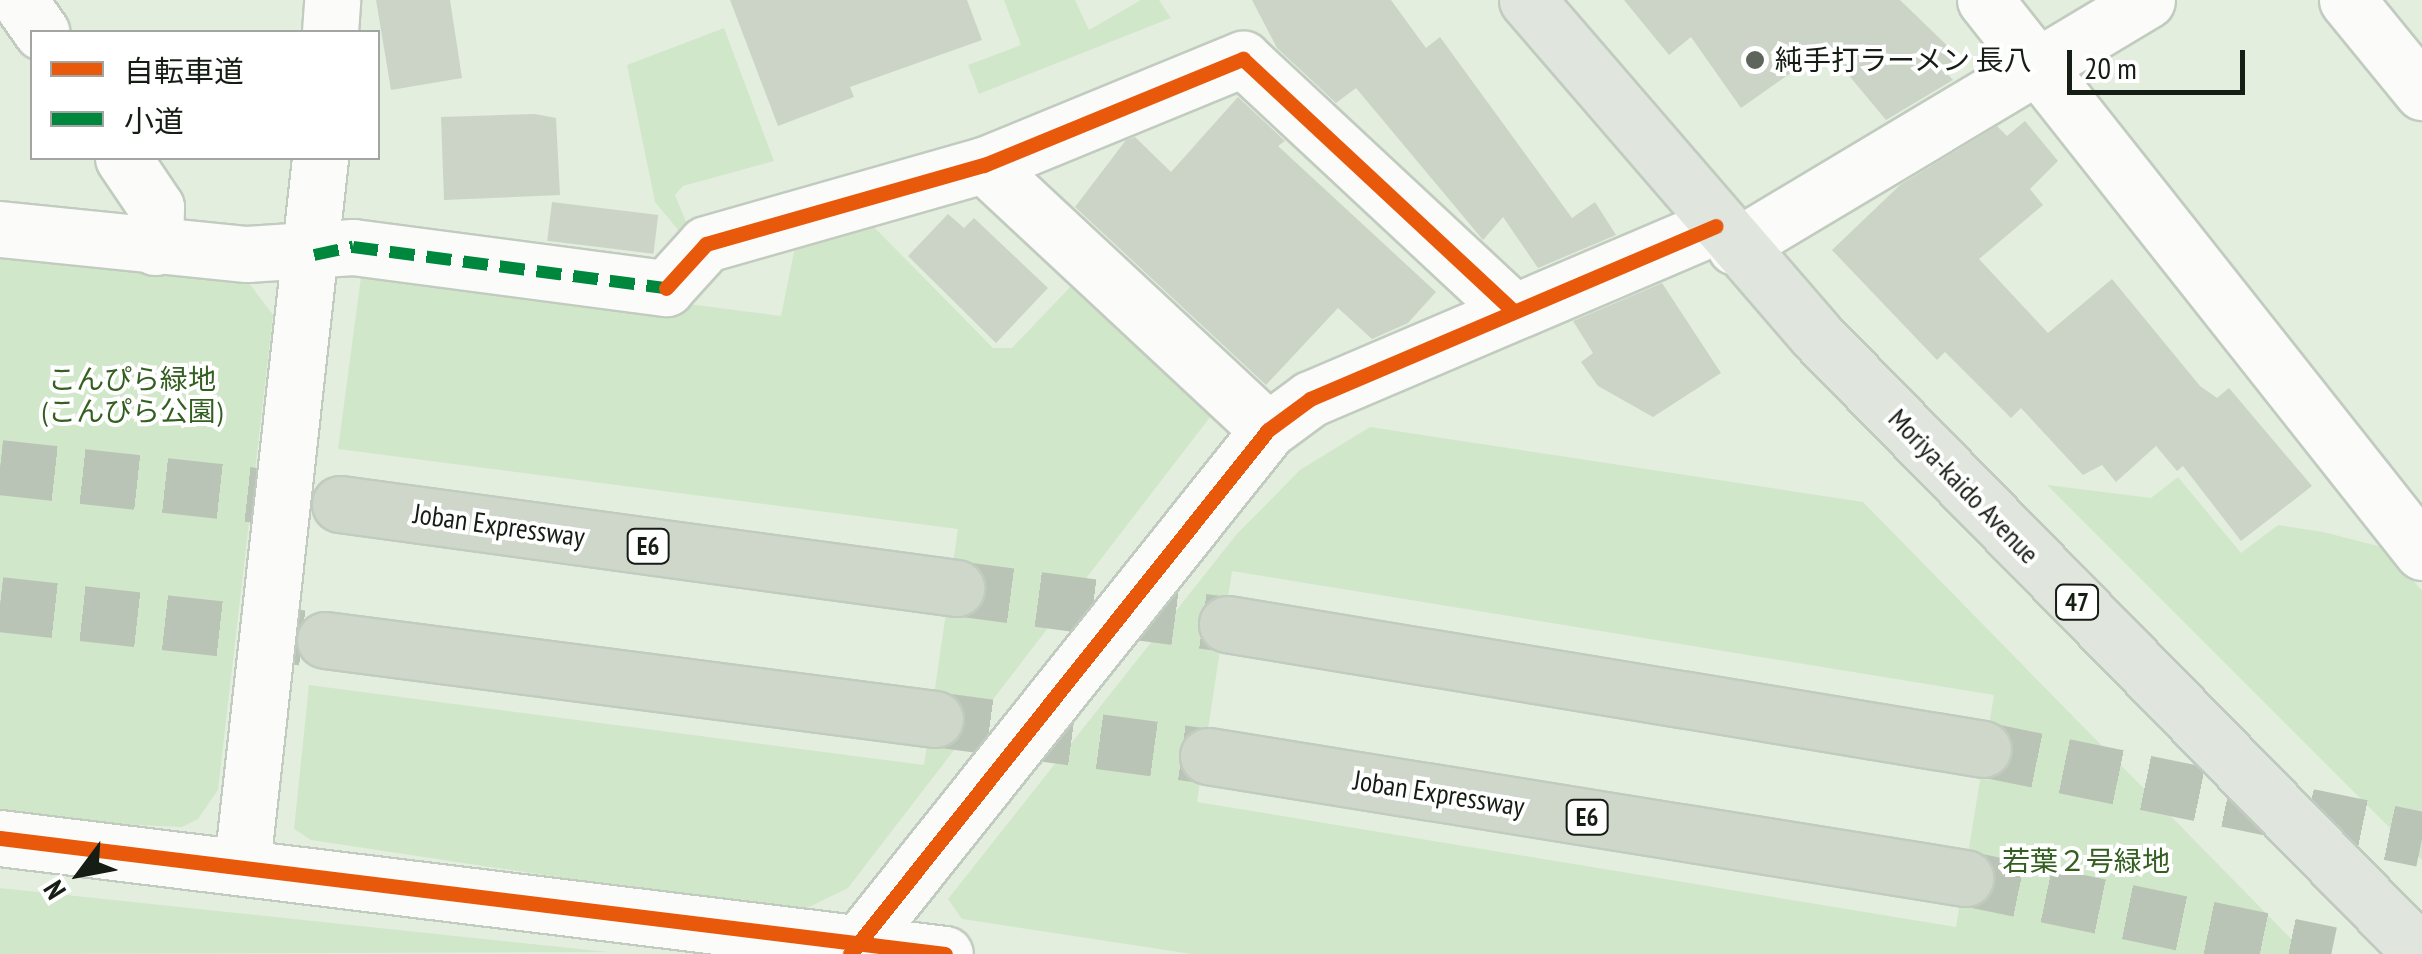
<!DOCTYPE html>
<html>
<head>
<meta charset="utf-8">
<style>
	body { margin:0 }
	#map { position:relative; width:2422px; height:954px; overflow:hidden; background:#e3eedf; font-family:"PT Sans Narrow","Noto Sans JP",sans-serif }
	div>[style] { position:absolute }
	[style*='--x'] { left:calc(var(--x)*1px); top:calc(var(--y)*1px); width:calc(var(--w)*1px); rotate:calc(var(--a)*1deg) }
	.green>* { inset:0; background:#d1e7ca }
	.building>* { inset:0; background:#ccd4c8; transform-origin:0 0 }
	.highway-tunnel>* { height:55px; margin-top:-27.5px; transform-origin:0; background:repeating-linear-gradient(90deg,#bac4b6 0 55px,transparent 0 83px) }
	.roads { filter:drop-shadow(2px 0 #c2cbbf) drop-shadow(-2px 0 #c2cbbf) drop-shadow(0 2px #c2cbbf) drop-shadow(0 -2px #c2cbbf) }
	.minor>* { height:55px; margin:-27.5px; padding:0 27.5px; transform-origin:27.5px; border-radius:27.5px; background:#fbfcfa }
	.major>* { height:55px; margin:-27.5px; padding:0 27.5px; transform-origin:27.5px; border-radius:27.5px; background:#e0e6de }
	.highway>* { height:55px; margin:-27.5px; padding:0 27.5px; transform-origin:27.5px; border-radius:27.5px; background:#cfd7cb }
	.quiet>* { height:12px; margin-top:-6px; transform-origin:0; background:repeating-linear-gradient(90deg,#00873e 0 25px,transparent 0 37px) }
	.cycleway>* { height:15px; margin:-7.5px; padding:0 7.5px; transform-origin:7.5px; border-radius:7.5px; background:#e8590c }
	.dots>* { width:28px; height:28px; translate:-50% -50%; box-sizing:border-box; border:5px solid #fff; border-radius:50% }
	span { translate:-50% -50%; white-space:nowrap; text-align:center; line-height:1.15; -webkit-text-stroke:8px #fff; paint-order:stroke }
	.shield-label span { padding:2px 8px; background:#fff; border:2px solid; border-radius:8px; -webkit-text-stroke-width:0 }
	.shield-label { font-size:25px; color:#161d14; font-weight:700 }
	.poi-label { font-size:28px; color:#161d14 }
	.left { translate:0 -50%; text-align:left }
	.park-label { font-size:28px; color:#335f20 }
	.street-label { font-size:28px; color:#161d14 }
	.legend { position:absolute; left:30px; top:30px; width:350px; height:130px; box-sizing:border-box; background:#fff; border:2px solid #a2a5a1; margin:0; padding:12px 18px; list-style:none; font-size:30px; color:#161d14 }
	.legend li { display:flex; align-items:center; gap:20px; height:50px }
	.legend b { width:50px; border:2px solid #a2a5a1 }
	.north { position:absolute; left:30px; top:824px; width:100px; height:100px; -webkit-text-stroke:8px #fff; paint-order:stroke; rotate:238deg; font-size:28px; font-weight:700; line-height:40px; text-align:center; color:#161d14 }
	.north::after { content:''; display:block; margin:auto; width:35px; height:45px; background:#161d14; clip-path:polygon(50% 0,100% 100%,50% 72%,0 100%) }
	.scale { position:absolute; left:2067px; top:50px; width:178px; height:45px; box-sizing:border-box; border:5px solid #161d14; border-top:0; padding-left:12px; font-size:30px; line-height:35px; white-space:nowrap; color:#161d14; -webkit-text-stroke:8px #fff; paint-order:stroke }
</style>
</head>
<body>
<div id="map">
	<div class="green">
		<i style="clip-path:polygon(1004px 0,1075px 0,1089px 30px,1141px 0,1159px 0,1171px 18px,979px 94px,968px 65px,1021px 45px)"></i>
		<i style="clip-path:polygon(724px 28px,774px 161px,683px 186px,675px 195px,690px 231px,684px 237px,655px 202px,627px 65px)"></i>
		<i style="clip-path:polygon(868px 221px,993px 348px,1012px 348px,1076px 281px,1214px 412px,848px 888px,797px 913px,311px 840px,294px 829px,309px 685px,924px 765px,958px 529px,338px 449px,363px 262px,781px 316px,796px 242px)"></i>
		<i style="clip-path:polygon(0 245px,243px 275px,273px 315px,218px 790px,198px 819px,182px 827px,64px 822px,0 811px)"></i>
		<i style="clip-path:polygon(evenodd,1370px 427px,1863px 502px,2306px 954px,1192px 954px,962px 919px,948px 899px,1236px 535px,1300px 470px,1370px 427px,1232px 571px,1994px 695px,1956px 927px,1197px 802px,1232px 571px)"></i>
		<i style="clip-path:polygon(2178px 477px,2241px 553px,2278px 525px,2323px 532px,2386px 548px,2422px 591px,2422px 860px,2047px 485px,2151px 498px)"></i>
		<i style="clip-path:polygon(0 888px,608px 952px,0 954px)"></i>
	</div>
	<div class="building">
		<i style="clip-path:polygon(376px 0,450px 0,462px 78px,391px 90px)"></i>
		<i style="clip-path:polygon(730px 0,967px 0,982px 40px,850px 87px,854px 97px,778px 126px)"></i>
		<i style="clip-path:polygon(1252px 0,1391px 0,1426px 48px,1440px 37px,1572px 218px,1595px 202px,1616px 235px,1538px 268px,1503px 217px,1483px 240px,1356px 88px,1336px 103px,1277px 48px)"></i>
		<i style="clip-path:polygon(1624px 0,1900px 0,1960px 58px,1945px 71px,1953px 80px,1886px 120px,1826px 48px,1741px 108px,1691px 37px,1669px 55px)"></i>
		<i style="clip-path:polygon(1238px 97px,1285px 141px,1278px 146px,1436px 292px,1408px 323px,1372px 339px,1338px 308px,1266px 385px,1075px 207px,1126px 140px,1135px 137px,1171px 172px)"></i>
		<i style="clip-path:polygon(535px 114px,556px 118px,560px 195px,444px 200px,441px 117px)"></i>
		<i style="clip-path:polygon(2025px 121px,2058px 161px,2030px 189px,2043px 205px,1979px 259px,2048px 333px,2112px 279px,2200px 386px,2217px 398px,2229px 388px,2312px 486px,2241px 541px,2183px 466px,2177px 471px,2156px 446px,2116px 482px,2102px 465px,2083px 475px,2021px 408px,2011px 418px,1945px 352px,1937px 360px,1832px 250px,1900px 185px,1997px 126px,2007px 136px)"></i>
		<i style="left:552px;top:202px;width:107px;height:39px;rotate:7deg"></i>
		<i style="clip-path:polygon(948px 214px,964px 228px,974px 218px,1048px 288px,996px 343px,908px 256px)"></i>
		<i style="clip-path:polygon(1662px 283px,1721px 373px,1653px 417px,1598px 386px,1581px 362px,1593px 353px,1573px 321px)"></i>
	</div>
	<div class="highway-tunnel">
		<i style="--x:0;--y:467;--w:332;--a:6.2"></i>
		<i style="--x:956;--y:588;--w:273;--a:7.6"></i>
		<i style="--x:0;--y:604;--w:327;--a:6.3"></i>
		<i style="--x:935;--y:719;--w:275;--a:7.7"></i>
		<i style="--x:1983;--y:749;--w:448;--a:11.6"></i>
		<i style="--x:1965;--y:878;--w:374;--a:11.7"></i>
	</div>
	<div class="roads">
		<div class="minor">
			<i style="--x:19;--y:0;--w:39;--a:55"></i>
			<i style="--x:1985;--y:0;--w:704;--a:51.63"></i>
			<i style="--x:2347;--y:0;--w:119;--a:50.8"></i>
			<i style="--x:330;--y:32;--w:32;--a:-86"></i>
			<i style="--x:123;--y:158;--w:59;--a:56"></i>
			<i style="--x:156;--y:207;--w:40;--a:91.4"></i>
			<i style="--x:984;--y:165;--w:388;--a:43"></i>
			<i style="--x:0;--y:229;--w:248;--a:5.8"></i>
			<i style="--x:247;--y:254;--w:106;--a:-3.8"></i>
			<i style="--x:353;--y:247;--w:316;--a:7.5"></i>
			<i style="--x:666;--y:288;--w:59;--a:-47.7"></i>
			<i style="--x:706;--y:244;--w:289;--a:-15.9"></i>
			<i style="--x:984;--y:165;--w:280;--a:-22.3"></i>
			<i style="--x:1243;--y:59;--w:365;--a:43"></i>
			<i style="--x:1735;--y:247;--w:480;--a:-30.9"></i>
			<i style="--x:0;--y:838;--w:952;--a:7"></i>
			<i style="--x:242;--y:865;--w:711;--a:-83.7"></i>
			<i style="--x:850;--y:954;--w:670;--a:-51.42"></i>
			<i style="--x:1268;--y:430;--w:52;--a:-36.4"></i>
			<i style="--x:1310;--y:399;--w:441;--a:-23.1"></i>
		</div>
		<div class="major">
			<i style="--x:1527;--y:0;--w:442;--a:49.2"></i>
			<i style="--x:1816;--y:335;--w:866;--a:45.61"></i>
		</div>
		<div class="highway">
			<i style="--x:340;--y:504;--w:622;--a:7.77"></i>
			<i style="--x:1227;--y:624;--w:766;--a:9.39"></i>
			<i style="--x:325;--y:640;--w:615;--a:7.38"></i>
			<i style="--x:1208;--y:756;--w:767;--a:9.16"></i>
		</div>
	</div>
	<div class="quiet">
		<i style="--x:314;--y:255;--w:40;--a:-12"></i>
		<i style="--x:353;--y:247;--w:316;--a:7.5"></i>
	</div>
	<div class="cycleway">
		<i style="--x:666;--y:288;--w:59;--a:-47.7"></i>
		<i style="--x:706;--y:244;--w:289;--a:-15.9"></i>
		<i style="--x:984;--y:165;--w:280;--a:-22.3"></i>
		<i style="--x:1243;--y:59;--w:365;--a:43"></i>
		<i style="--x:0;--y:838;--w:952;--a:7"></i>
		<i style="--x:850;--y:954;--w:670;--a:-51.42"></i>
		<i style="--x:1268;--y:430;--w:52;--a:-36.4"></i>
		<i style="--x:1310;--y:399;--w:441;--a:-23.1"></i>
	</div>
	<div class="dots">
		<i style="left:1755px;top:60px;background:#5e665b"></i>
	</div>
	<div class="shield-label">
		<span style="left:648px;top:546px">E6</span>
		<span style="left:2077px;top:602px">47</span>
		<span style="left:1587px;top:817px">E6</span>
	</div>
	<div class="poi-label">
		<span class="left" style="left:1775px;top:60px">純手打ラーメン 長八</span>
	</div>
	<div class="park-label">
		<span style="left:132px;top:395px">こんぴら緑地<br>(こんぴら公園)</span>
		<span style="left:2086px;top:861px">若葉２号緑地</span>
	</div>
	<div class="street-label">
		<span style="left:1964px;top:486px;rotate:46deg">Moriya-kaido Avenue</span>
		<span style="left:499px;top:525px;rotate:8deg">Joban Expressway</span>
		<span style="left:1439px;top:793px;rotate:9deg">Joban Expressway</span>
	</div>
	<ul class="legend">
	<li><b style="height:12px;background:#e8590c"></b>自転車道</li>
	<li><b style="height:12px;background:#00873e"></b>小道</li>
	</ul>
	<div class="north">N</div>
	<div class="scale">20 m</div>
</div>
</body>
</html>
